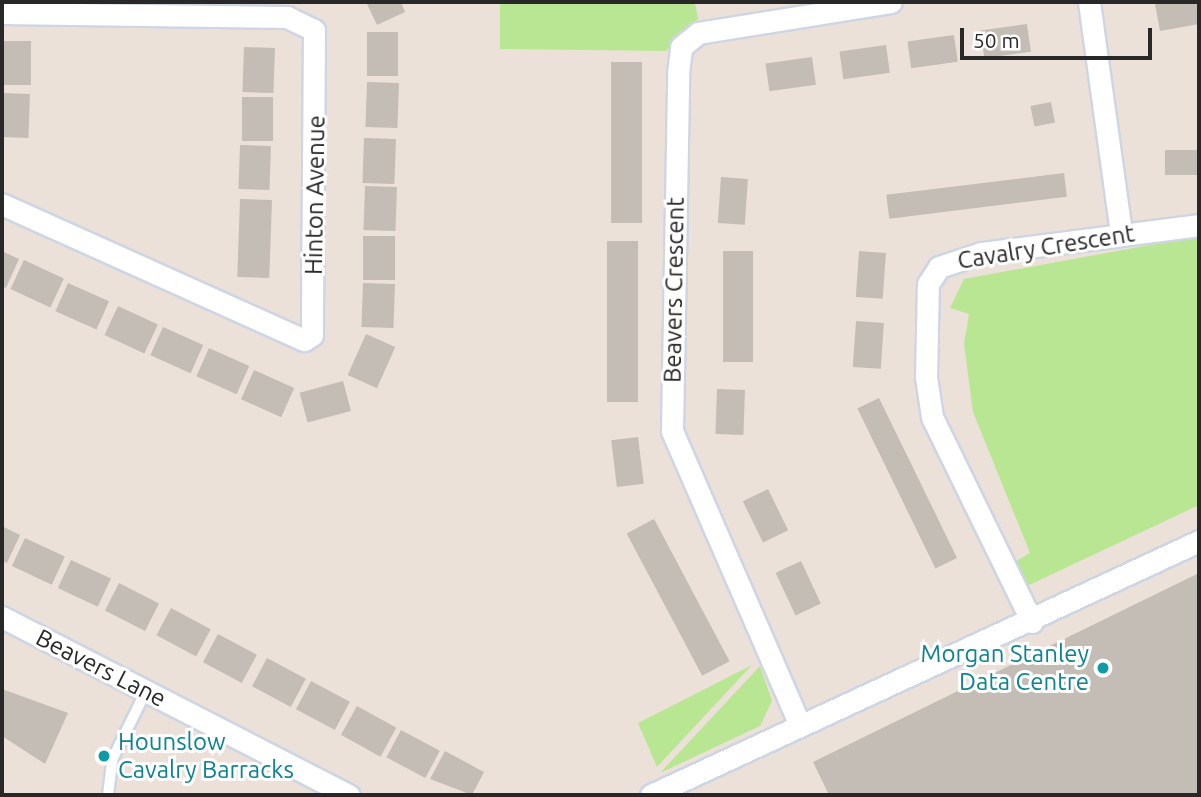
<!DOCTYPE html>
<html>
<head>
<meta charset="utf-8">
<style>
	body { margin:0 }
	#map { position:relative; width:1201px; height:797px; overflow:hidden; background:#ece1d9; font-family:Ubuntu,sans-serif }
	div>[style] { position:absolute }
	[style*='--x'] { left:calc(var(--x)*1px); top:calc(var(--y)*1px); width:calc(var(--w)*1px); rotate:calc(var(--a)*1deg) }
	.green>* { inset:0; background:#b9e692 }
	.building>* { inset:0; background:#c3bdb5; transform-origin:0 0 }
	.roads { filter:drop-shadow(2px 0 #ced5e3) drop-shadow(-2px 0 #ced5e3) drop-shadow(0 2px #ced5e3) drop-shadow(0 -2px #ced5e3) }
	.service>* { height:10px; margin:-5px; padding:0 5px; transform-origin:5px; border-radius:5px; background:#fff }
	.minor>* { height:21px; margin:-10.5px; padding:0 10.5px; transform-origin:10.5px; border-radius:10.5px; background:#fff }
	.dots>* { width:19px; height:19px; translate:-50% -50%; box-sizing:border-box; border:4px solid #fff; border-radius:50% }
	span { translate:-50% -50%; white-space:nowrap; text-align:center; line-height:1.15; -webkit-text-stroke:6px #fff; paint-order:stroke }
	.street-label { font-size:24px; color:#282828 }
	.culture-label { font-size:24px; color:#0d838f }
	.right { translate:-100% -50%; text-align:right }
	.left { translate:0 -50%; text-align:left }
	.frame { position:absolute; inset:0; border:4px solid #282828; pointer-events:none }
	.scale { position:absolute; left:960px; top:28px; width:192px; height:32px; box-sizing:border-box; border:4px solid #282828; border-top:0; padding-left:9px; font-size:21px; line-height:24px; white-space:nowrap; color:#282828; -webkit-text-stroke:5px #fff; paint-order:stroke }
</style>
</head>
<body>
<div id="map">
	<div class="green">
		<i style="clip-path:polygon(500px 2px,695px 2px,698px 19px,666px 51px,500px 49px)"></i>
		<i style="clip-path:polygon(1199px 236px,1199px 505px,1025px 587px,1009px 565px,1030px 553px,973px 412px,964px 344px,969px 314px,950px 308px,964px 279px)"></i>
		<i style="clip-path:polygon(752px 665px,657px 767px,638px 723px)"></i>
		<i style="clip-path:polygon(760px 666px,772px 701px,760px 726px,660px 773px)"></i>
	</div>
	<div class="building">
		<i style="clip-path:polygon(366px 2px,401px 2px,405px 12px,377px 25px)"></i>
		<i style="clip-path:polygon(1199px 2px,1199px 24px,1160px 31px,1155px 4px)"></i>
		<i style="left:1027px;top:24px;width:28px;height:47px;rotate:82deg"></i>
		<i style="left:367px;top:32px;width:31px;height:44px"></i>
		<i style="left:954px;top:35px;width:27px;height:47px;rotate:82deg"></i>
		<i style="left:2px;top:41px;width:29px;height:44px"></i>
		<i style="left:886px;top:45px;width:28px;height:47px;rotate:82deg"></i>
		<i style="left:244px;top:47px;width:31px;height:45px;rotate:2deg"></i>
		<i style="left:812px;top:57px;width:28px;height:47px;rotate:82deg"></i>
		<i style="left:611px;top:62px;width:31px;height:161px"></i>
		<i style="left:367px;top:82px;width:32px;height:45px;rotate:2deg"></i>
		<i style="left:2px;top:93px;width:28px;height:44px;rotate:2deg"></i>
		<i style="left:242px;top:97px;width:31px;height:44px"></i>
		<i style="left:1051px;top:102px;width:21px;height:21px;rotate:79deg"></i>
		<i style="left:364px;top:138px;width:32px;height:45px;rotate:2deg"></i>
		<i style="left:240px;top:145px;width:31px;height:44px;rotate:2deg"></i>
		<i style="left:1199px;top:150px;width:25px;height:34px;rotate:90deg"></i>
		<i style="left:1064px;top:173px;width:24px;height:179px;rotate:83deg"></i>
		<i style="left:721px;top:177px;width:27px;height:46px;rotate:4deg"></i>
		<i style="left:365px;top:186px;width:32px;height:44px;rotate:2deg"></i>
		<i style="left:240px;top:199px;width:32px;height:78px;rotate:2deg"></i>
		<i style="left:363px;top:236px;width:32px;height:44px"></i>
		<i style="left:607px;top:241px;width:31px;height:161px"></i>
		<i style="clip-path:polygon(2px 251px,19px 259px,6px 288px,2px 286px)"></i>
		<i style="left:723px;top:251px;width:30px;height:111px"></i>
		<i style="left:859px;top:251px;width:27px;height:46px;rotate:4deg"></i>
		<i style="left:24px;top:260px;width:44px;height:32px;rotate:25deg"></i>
		<i style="left:68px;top:283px;width:45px;height:31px;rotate:24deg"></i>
		<i style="left:363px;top:283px;width:32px;height:44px;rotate:2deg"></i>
		<i style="left:118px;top:306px;width:44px;height:32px;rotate:25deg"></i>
		<i style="left:856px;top:321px;width:28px;height:46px;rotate:4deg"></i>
		<i style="left:163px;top:327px;width:44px;height:31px;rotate:24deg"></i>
		<i style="left:366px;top:334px;width:32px;height:45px;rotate:24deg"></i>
		<i style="left:209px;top:348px;width:44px;height:31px;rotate:24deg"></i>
		<i style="left:254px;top:370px;width:44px;height:32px;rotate:24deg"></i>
		<i style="left:343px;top:381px;width:31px;height:45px;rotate:75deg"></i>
		<i style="left:717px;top:389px;width:28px;height:45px;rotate:2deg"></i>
		<i style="left:879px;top:398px;width:178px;height:24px;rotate:64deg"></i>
		<i style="left:638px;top:437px;width:47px;height:27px;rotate:83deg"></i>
		<i style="left:768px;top:489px;width:46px;height:28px;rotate:64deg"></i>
		<i style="left:654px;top:519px;width:161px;height:31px;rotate:62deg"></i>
		<i style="clip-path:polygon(2px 526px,20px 535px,7px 563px,2px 561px)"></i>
		<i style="left:25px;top:538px;width:44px;height:31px;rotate:25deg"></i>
		<i style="left:71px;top:560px;width:44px;height:31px;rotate:25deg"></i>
		<i style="left:801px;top:561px;width:47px;height:28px;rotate:65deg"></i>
		<i style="clip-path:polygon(1199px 573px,1199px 795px,829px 795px,813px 762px)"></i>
		<i style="left:119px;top:583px;width:45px;height:31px;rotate:27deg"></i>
		<i style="left:171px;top:608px;width:45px;height:31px;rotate:28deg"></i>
		<i style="left:218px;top:634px;width:44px;height:32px;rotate:28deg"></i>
		<i style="left:267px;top:658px;width:44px;height:32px;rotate:28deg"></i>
		<i style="left:311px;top:681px;width:44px;height:32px;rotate:28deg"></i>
		<i style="clip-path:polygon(2px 689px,68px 713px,45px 764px,2px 736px)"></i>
		<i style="left:357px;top:706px;width:45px;height:33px;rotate:29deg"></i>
		<i style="left:401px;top:730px;width:44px;height:31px;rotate:28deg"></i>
		<i style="clip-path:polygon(445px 751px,484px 772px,472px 795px,430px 779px)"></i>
	</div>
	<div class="roads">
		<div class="service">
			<i style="--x:108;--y:795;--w:35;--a:-83"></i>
			<i style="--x:112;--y:760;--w:77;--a:-63.8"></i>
		</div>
		<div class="minor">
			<i style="--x:1089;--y:2;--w:233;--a:82.1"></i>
			<i style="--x:2;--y:13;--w:285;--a:0.8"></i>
			<i style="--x:287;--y:17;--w:30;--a:26"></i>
			<i style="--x:314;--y:30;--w:305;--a:90.4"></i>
			<i style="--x:312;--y:335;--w:9;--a:148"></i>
			<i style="--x:304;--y:340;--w:331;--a:-155.8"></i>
			<i style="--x:2;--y:617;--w:390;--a:27.2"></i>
			<i style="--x:1032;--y:622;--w:228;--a:-116"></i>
			<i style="--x:932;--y:417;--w:40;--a:-98.5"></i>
			<i style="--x:926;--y:377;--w:93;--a:-88.8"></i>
			<i style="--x:928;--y:284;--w:20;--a:-57"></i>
			<i style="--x:939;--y:267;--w:44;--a:-18.4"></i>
			<i style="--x:981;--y:253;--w:220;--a:-7.3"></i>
			<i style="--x:799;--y:723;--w:318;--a:-113.5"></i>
			<i style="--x:672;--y:431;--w:358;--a:-89"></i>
			<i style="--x:678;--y:73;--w:26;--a:-83"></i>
			<i style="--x:681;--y:47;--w:22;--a:-39"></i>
			<i style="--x:698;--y:33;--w:195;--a:-9.1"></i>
			<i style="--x:651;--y:795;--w:604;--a:-24.87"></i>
		</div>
	</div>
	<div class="dots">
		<i style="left:1103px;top:668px;background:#0f9aa8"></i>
		<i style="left:104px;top:756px;background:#0f9aa8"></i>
	</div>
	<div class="street-label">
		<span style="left:315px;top:195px;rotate:-89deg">Hinton Avenue</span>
		<span style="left:1046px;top:247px;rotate:-9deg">Cavalry Crescent</span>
		<span style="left:674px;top:290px;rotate:-89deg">Beavers Crescent</span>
		<span style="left:101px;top:668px;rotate:27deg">Beavers Lane</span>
	</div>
	<div class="culture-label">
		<span class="right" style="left:1089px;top:668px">Morgan Stanley<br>Data Centre</span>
		<span class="left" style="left:118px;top:756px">Hounslow<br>Cavalry Barracks</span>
	</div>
	<div class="frame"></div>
	<div class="scale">50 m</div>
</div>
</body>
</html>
